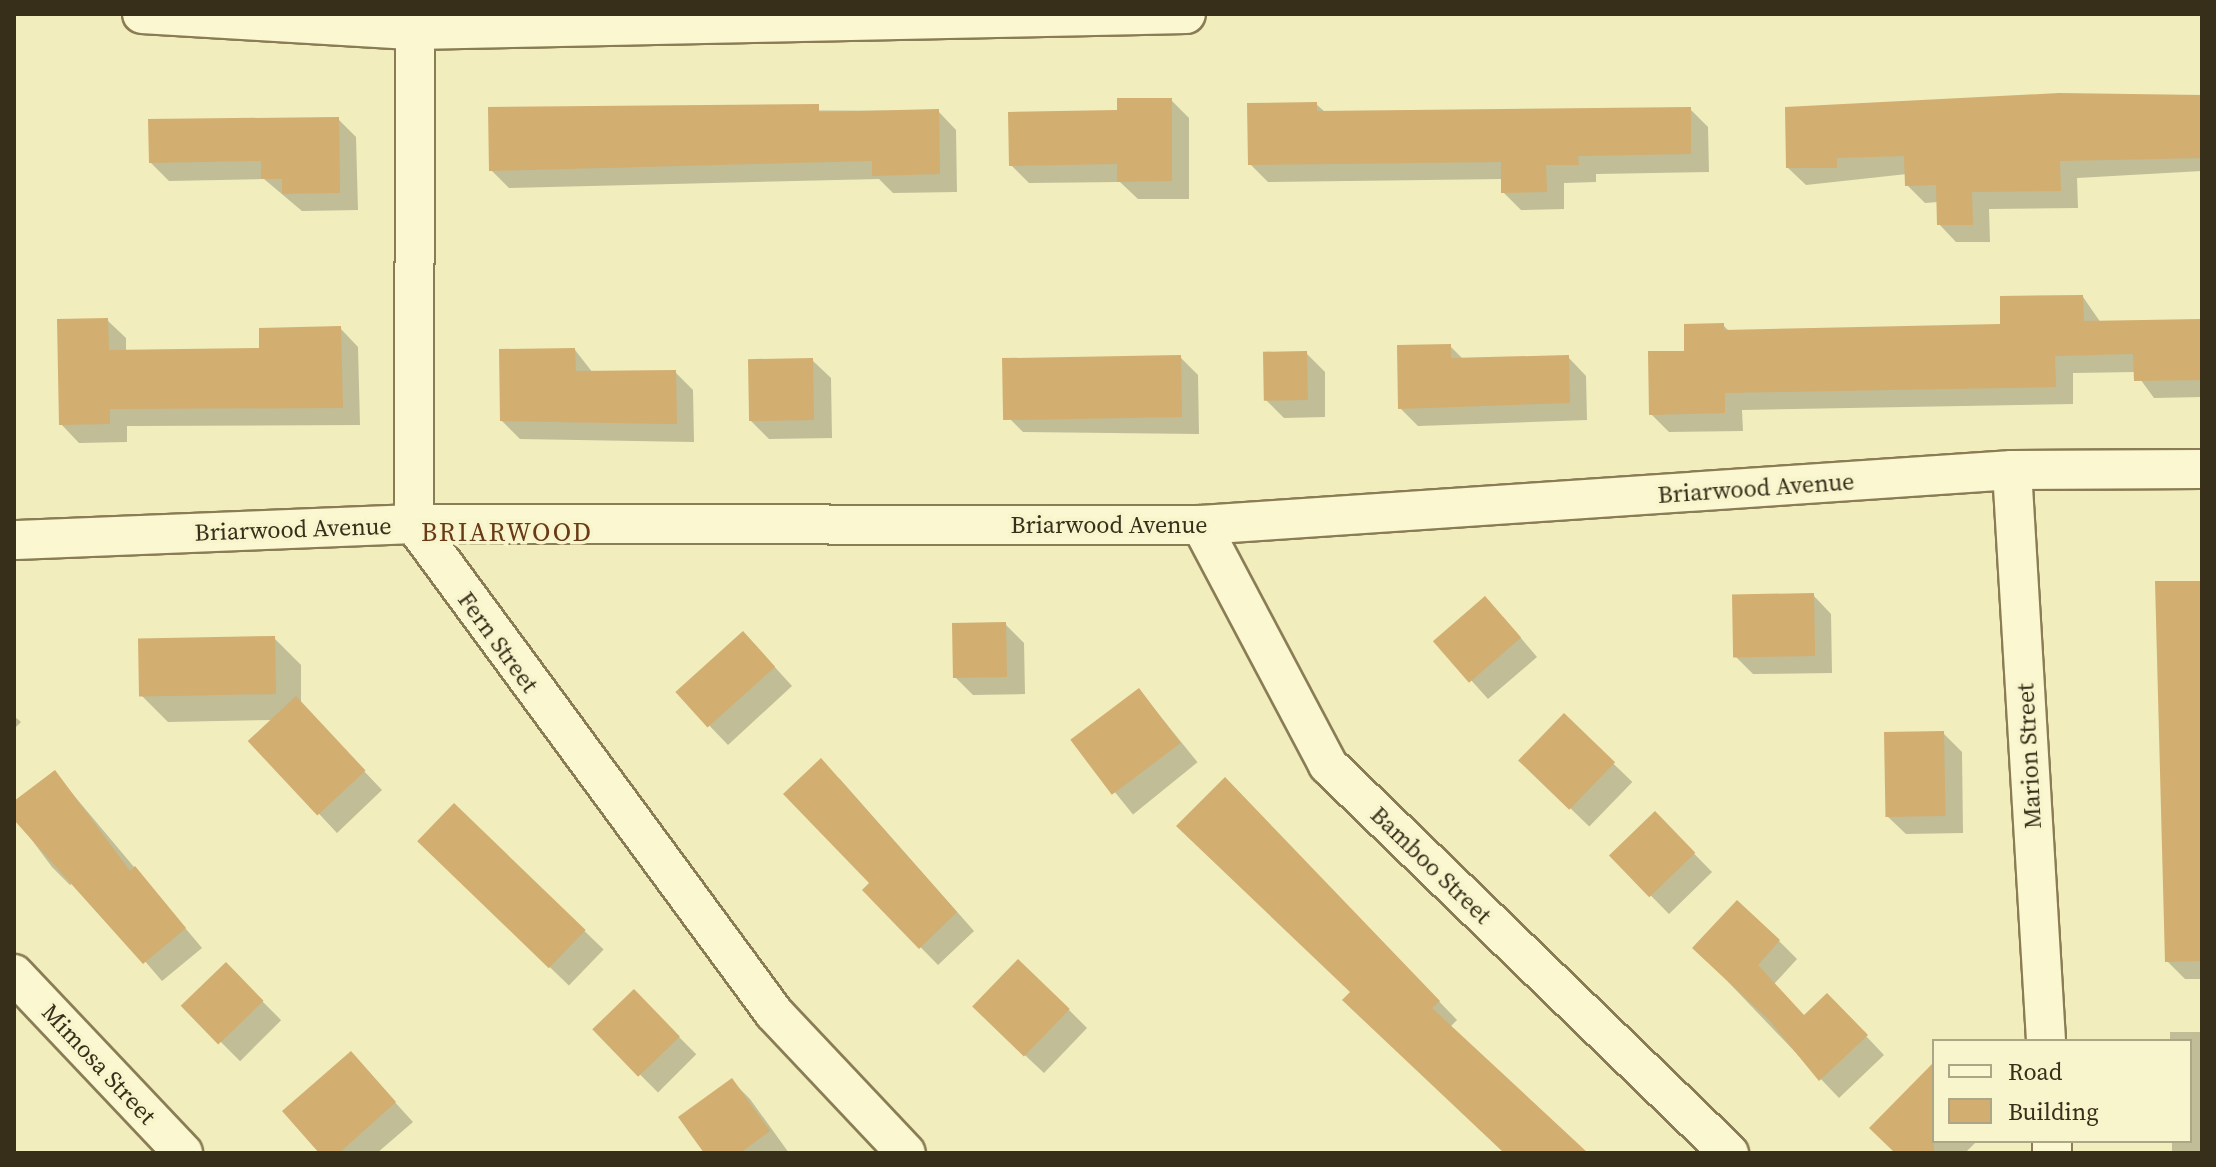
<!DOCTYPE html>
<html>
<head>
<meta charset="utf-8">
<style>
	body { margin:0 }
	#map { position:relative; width:2216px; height:1167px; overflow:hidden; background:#f1edbd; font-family:"Source Serif 4",serif }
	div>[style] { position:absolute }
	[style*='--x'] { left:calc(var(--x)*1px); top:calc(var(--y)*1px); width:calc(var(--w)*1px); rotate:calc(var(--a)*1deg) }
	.shadow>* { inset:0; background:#0003; transform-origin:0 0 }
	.building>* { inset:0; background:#d2ae70; transform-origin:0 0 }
	.roads { filter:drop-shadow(2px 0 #8a7d55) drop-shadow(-2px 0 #8a7d55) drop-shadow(0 2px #8a7d55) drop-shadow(0 -2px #8a7d55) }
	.minor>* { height:38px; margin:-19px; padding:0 19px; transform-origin:19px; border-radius:19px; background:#fbf8d1 }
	span { translate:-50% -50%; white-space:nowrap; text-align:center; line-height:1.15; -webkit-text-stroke:7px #f8f5cd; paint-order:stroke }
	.street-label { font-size:24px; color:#382f1b }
	.neighbourhood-label { font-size:26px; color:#683a17; letter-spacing:2px }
	.frame { position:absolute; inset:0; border:16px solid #382f1b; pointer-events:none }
	.legend { position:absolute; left:1932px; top:1039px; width:260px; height:104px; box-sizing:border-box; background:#f8f5cd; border:2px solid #aba686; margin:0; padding:10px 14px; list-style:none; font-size:24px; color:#382f1b }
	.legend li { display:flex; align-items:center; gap:16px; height:40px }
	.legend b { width:40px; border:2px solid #aba686 }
</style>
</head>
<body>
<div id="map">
	<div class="shadow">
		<i style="clip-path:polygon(2202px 96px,2202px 171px,2077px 178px,2078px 208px,1989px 209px,1990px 242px,1956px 242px,1939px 224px,1938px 202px,1925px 203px,1907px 185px,1907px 174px,1806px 185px,1788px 168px,1787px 109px)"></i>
		<i style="clip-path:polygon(1171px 100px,1189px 118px,1189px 199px,1138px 199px,1120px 182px,1029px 183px,1011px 165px,1119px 112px)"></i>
		<i style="clip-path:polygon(1316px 104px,1325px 112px,1690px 109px,1708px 127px,1709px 172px,1596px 174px,1596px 182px,1564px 183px,1564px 209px,1521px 210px,1503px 192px,1503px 179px,1268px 182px,1250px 164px)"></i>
		<i style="clip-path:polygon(490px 109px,938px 111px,956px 130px,957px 192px,893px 193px,879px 179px,509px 188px,491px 170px)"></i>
		<i style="clip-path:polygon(338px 119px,356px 137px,358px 210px,302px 211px,264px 179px,169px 181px,151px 163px)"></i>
		<i style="clip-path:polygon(2083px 297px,2101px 323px,2202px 321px,2202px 397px,2154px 398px,2135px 372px,2073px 373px,2073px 404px,1742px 410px,1743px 431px,1669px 432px,1651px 414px,1686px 353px,1723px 325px,1730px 332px,2002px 326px)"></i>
		<i style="clip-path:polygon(107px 320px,126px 338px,126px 352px,261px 349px,340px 328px,358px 347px,360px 425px,127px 426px,127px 442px,79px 443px,61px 424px)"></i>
		<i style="clip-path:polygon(1450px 346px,1463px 359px,1568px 357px,1586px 376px,1587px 420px,1418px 426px,1400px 408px)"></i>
		<i style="clip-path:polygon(575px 350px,593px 373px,675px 372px,693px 390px,694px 442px,520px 439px,502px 421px)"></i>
		<i style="clip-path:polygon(1306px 353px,1325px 372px,1325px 417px,1284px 418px,1266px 400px)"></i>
		<i style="clip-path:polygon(1180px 357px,1198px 375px,1199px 434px,1023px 432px,1005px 414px)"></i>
		<i style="clip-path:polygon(812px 360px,831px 378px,832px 438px,769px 439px,751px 421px)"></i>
		<i style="clip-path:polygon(2202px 583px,2202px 979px,2185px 979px,2167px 961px)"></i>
		<i style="clip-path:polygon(1813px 595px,1831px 614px,1832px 673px,1753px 674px,1735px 656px)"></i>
		<i style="clip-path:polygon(1503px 617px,1537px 657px,1488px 699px,1436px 641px)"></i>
		<i style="clip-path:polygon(1005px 624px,1024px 643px,1025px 694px,973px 695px,955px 677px)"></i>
		<i style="clip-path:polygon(274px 638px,301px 665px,301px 705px,382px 790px,337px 833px,251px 741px,273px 720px,168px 722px,141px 695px)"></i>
		<i style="clip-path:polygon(761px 652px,792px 686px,728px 745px,678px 693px)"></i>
		<i style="left:1139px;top:690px;width:93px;height:83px;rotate:51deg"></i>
		<i style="clip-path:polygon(14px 716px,21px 722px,14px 729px)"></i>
		<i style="left:1564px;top:716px;width:95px;height:62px;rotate:44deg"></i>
		<i style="clip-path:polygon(1943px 733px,1962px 752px,1963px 833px,1906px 834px,1887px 816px)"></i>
		<i style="clip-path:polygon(55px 773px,202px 948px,162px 981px,76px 881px,70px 885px,52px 867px,14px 816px,14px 803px)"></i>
		<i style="clip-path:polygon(839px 778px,974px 931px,938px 965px,865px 890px,872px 883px)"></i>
		<i style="clip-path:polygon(1243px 798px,1457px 1020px,1449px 1028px,1584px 1153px,1505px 1153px,1353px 992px)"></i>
		<i style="left:454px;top:805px;width:208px;height:50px;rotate:44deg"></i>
		<i style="clip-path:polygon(1673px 832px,1712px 872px,1669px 914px,1612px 856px)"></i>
		<i style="clip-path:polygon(1779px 941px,1797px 959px,1774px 984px,1805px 1017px,1845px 1014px,1884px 1055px,1839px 1098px,1713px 966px)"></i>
		<i style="left:226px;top:965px;width:78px;height:58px;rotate:45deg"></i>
		<i style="left:634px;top:992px;width:88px;height:54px;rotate:45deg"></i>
		<i style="clip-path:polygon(1069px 1010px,1087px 1028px,1044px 1073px,993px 1025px)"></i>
		<i style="clip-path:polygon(2170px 1032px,2202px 1032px,2202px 1153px,2172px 1153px,2172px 1141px,2190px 1141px,2190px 1041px,2170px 1041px)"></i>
		<i style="clip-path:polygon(351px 1054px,413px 1122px,377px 1153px,321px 1153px)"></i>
		<i style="clip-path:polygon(732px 1081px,750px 1099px,789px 1153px,706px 1153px)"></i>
		<i style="clip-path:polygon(1934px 1092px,1934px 1141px,1977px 1141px,1965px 1153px,1897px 1153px)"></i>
	</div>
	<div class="building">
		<i style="clip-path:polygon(2059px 93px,2202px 95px,2202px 158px,2060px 161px,2061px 191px,1972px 192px,1973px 225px,1937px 225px,1936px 185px,1905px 186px,1904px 156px,1837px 158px,1837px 168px,1786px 168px,1785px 107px)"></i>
		<i style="clip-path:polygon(1117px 98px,1172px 98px,1172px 181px,1117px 182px,1117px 164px,1009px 166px,1008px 112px,1117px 110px)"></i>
		<i style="clip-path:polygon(1317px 102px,1317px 111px,1691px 107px,1691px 154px,1578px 156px,1579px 165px,1546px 165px,1547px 192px,1501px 193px,1501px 162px,1248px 165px,1247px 103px)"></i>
		<i style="clip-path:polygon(819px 104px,819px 112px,939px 109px,940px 174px,872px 176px,872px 161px,489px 171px,488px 107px)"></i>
		<i style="clip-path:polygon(339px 117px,340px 193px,282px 194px,282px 179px,261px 179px,261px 161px,149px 163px,148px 119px)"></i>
		<i style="clip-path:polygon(2083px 295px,2084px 321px,2202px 319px,2202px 380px,2134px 381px,2133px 354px,2055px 356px,2056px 387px,1725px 393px,1725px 413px,1649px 415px,1648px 351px,1684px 351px,1684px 324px,1724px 323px,1724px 330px,2000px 324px,2000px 296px)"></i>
		<i style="clip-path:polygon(108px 318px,109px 350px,259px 348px,259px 328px,341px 326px,343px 408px,110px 409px,110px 424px,59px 425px,57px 319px)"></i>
		<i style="clip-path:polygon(1451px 344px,1451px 358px,1569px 355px,1570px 403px,1398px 409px,1397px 345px)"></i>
		<i style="clip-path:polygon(575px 348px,576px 371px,676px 370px,677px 424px,500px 421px,499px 349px)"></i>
		<i style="left:1307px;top:351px;width:49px;height:44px;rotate:89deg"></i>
		<i style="left:1181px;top:355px;width:62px;height:179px;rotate:89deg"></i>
		<i style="left:813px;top:358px;width:62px;height:65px;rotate:89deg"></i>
		<i style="clip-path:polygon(2155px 581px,2202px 581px,2202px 961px,2165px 962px)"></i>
		<i style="left:1814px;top:593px;width:63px;height:82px;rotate:89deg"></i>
		<i style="left:1485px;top:596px;width:55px;height:69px;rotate:49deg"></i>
		<i style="left:1006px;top:622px;width:55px;height:54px;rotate:89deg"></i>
		<i style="left:743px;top:631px;width:48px;height:91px;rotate:48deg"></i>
		<i style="left:275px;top:636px;width:58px;height:137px;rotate:89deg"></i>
		<i style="left:1139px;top:688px;width:69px;height:86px;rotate:53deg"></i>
		<i style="left:296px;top:696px;width:102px;height:66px;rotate:47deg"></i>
		<i style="left:1564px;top:713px;width:71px;height:66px;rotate:44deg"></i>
		<i style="left:1944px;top:731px;width:85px;height:60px;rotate:89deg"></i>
		<i style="clip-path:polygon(821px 758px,957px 912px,919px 949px,862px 890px,869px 883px,783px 794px)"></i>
		<i style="clip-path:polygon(55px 770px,130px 871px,135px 866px,186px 928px,143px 964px,14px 820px,14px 801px)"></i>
		<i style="clip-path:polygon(1225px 777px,1440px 1001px,1432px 1008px,1588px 1153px,1504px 1153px,1342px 1000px,1350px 992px,1176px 826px)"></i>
		<i style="left:454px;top:803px;width:183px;height:53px;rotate:44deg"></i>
		<i style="left:1655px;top:811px;width:58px;height:64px;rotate:46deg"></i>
		<i style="clip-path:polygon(1737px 900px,1780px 940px,1758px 965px,1804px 1015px,1827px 993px,1868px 1035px,1819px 1081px,1769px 1020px,1692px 948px)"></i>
		<i style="left:1018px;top:959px;width:72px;height:66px;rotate:44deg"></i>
		<i style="left:226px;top:962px;width:54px;height:63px;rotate:46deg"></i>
		<i style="left:634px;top:989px;width:66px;height:58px;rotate:46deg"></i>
		<i style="clip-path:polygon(351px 1051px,396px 1102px,339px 1153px,319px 1153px,282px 1111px)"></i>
		<i style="clip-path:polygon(1934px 1062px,1934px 1153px,1895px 1153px,1869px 1128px)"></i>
		<i style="clip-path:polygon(732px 1078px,770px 1131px,740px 1153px,704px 1153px,678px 1117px)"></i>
	</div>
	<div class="roads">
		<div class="minor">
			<i style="--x:142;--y:14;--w:273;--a:3.4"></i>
			<i style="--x:415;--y:30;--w:771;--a:-1.19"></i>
			<i style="--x:415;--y:14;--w:510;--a:90.11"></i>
			<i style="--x:414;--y:524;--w:607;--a:53.64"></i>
			<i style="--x:774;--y:1013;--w:192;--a:46.7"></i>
			<i style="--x:2012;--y:470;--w:572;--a:86.59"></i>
			<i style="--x:1201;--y:525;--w:272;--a:62.1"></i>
			<i style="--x:1328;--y:765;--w:558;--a:44.06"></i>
			<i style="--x:14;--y:540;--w:400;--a:-2.3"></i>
			<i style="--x:414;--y:524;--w:787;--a:0.07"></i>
			<i style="--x:1201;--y:525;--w:813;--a:-3.88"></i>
			<i style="--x:2012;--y:470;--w:190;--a:-0.3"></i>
			<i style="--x:14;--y:974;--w:246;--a:46.6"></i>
			<i style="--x:2052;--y:1141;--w:12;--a:90"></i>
		</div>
	</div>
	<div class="street-label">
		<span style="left:1756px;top:488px;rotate:-4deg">Briarwood Avenue</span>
		<span style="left:1109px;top:525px">Briarwood Avenue</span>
		<span style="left:293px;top:529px;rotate:-2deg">Briarwood Avenue</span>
		<span style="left:498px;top:642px;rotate:54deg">Fern Street</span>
		<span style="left:2029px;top:756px;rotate:-93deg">Marion Street</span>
		<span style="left:1431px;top:865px;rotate:44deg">Bamboo Street</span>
		<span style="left:99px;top:1064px;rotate:47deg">Mimosa Street</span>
	</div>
	<div class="neighbourhood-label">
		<span style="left:507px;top:533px">BRIARWOOD</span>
	</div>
	<div class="frame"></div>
	<ul class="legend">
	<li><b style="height:10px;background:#fbf8d1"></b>Road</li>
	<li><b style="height:22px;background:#d2ae70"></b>Building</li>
	</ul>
</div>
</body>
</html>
